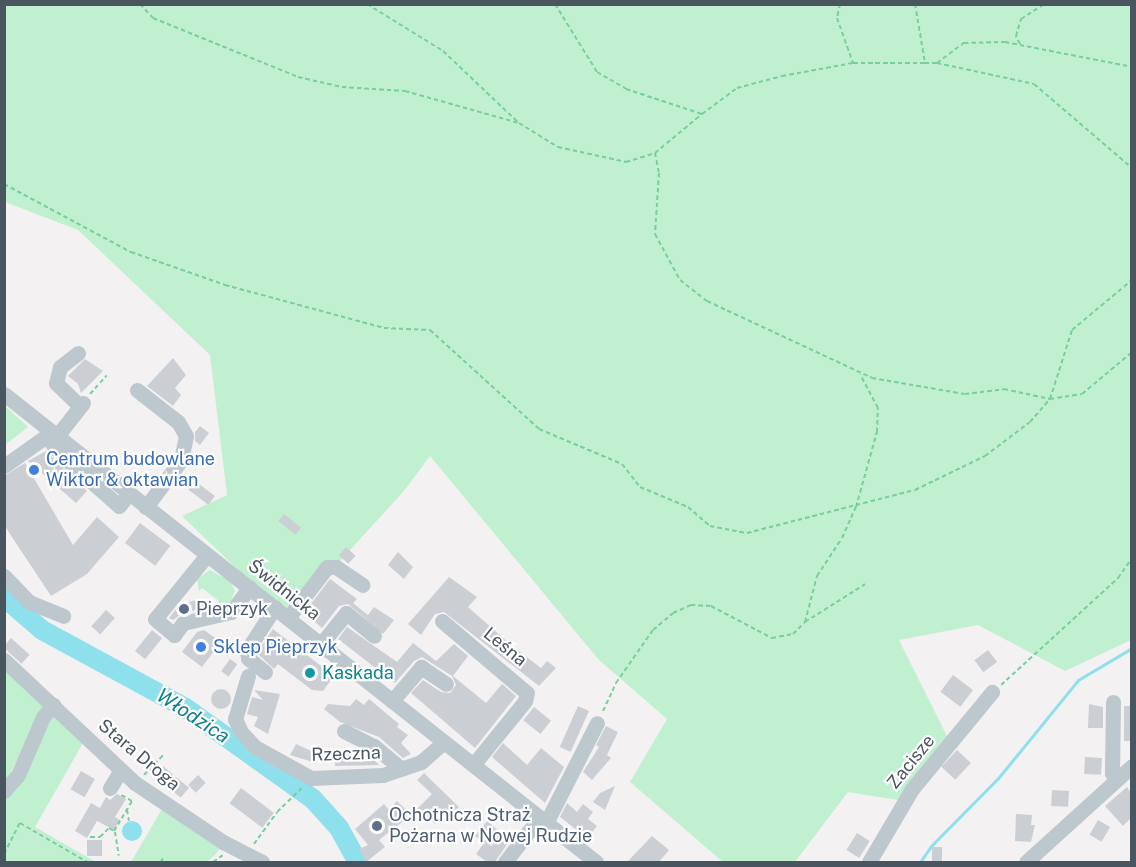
<!DOCTYPE html>
<html>
<head>
<meta charset="utf-8">
<style>
	body { margin:0 }
	#map { position:relative; width:1136px; height:867px; overflow:hidden; background:#f4f1f2; font-family:"Public Sans",sans-serif }
	div>[style] { position:absolute }
	[style*='--x'] { left:calc(var(--x)*1px); top:calc(var(--y)*1px); width:calc(var(--w)*1px); rotate:calc(var(--a)*1deg) }
	.green>* { inset:0; background:#c1f0d0 }
	.water>* { inset:0; background:#8ee0ed }
	.round { border-radius:50% }
	.stream>* { height:3px; margin:-1.5px; padding:0 1.5px; transform-origin:1.5px; border-radius:1.5px; background:#8ee0ed }
	.river>* { height:20px; margin:-10px; padding:0 10px; transform-origin:10px; border-radius:10px; background:#8ee0ed }
	.building>* { inset:0; background:#cbcfd4; transform-origin:0 0 }
	.path>* { height:2px; margin-top:-1px; transform-origin:0; background:repeating-linear-gradient(90deg,#78cf9e 0 4.5px,transparent 0 7.5px) }
	.minor>* { height:15px; margin:-7.5px; padding:0 7.5px; transform-origin:7.5px; border-radius:7.5px; background:#bdc7ce }
	.dots>* { width:16px; height:16px; translate:-50% -50%; box-sizing:border-box; border:3px solid #fff; border-radius:50% }
	span { translate:-50% -50%; white-space:nowrap; text-align:center; line-height:1.15; -webkit-text-stroke:4.5px #fff; paint-order:stroke }
	.shop-label { font-size:18px; color:#366cbe }
	.left { translate:0 -50%; text-align:left }
	.street-label { font-size:18px; color:#49565f }
	.service-label { font-size:18px; color:#4e5e75 }
	.culture-label { font-size:18px; color:#0d838f }
	.water-label { font-size:20px; color:#0d7e90; font-style:italic }
	.frame { position:absolute; inset:0; border:6px solid #49565f; pointer-events:none }
</style>
</head>
<body>
<div id="map">
	<div class="green">
		<i style="clip-path:polygon(4px 5px,1131px 5px,1131px 640px,1065px 671px,978px 625px,899px 640px,951px 744px,904px 801px,848px 792px,795px 862px,723px 862px,630px 782px,667px 719px,599px 660px,430px 456px,404px 491px,288px 618px,182px 516px,227px 495px,210px 355px,78px 230px,5px 202px)"></i>
		<i style="clip-path:polygon(4px 405px,28px 427px,5px 445px,4px 445px)"></i>
		<i style="clip-path:polygon(210px 570px,230px 581px,235px 591px,230px 603px,216px 604px,219px 601px,202px 588px,199px 591px,197px 579px)"></i>
		<i style="clip-path:polygon(4px 667px,45px 703px,4px 786px)"></i>
		<i style="clip-path:polygon(54px 714px,83px 743px,35px 827px,96px 862px,5px 862px,4px 799px)"></i>
		<i style="clip-path:polygon(162px 809px,221px 847px,215px 855px,207px 862px,131px 862px)"></i>
	</div>
	<div class="water">
		<i class="round" style="left:122px;top:821px;width:20px;height:20px"></i>
	</div>
	<div class="stream">
		<i style="--x:920;--y:862;--w:19;--a:-55"></i>
		<i style="--x:931;--y:846;--w:97;--a:-45.4"></i>
		<i style="--x:999;--y:777;--w:125;--a:-50.8"></i>
		<i style="--x:1078;--y:680;--w:63;--a:-30.7"></i>
	</div>
	<div class="river">
		<i style="--x:4;--y:597;--w:50;--a:41"></i>
		<i style="--x:42;--y:630;--w:162;--a:28.5"></i>
		<i style="--x:184;--y:707;--w:158;--a:35.5"></i>
		<i style="--x:313;--y:799;--w:39;--a:48"></i>
		<i style="--x:339;--y:828;--w:39;--a:61"></i>
	</div>
	<div class="building">
		<i style="clip-path:polygon(173px 358px,186px 375px,175px 388px,181px 395px,173px 406px,147px 386px)"></i>
		<i style="clip-path:polygon(85px 359px,103px 371px,81px 393px,78px 384px,68px 376px)"></i>
		<i style="clip-path:polygon(200px 426px,209px 433px,200px 445px,195px 441px,195px 432px)"></i>
		<i style="clip-path:polygon(46px 451px,87px 491px,76px 503px,28px 461px)"></i>
		<i style="clip-path:polygon(25px 463px,73px 545px,97px 517px,119px 537px,87px 574px,51px 596px,4px 525px,4px 476px)"></i>
		<i style="left:195px;top:481px;width:25px;height:11px;rotate:37deg"></i>
		<i style="left:284px;top:514px;width:22px;height:9px;rotate:39deg"></i>
		<i style="left:140px;top:523px;width:38px;height:25px;rotate:37deg"></i>
		<i style="left:346px;top:547px;width:13px;height:11px;rotate:42deg"></i>
		<i style="clip-path:polygon(398px 552px,413px 567px,404px 579px,388px 565px)"></i>
		<i style="clip-path:polygon(449px 577px,477px 597px,468px 607px,511px 645px,541px 668px,547px 661px,556px 668px,539px 686px,444px 612px,435px 614px,421px 635px,408px 624px)"></i>
		<i style="clip-path:polygon(330px 579px,357px 599px,353px 603px,368px 615px,374px 607px,394px 620px,383px 634px,348px 604px,339px 606px,322px 628px,304px 613px)"></i>
		<i style="clip-path:polygon(201px 599px,203px 608px,181px 614px,173px 620px,169px 618px,180px 604px)"></i>
		<i style="left:106px;top:610px;width:12px;height:22px;rotate:42deg"></i>
		<i style="clip-path:polygon(347px 627px,397px 662px,413px 643px,436px 661px,454px 644px,468px 656px,453px 676px,486px 703px,502px 684px,516px 696px,475px 748px,411px 693px,423px 680px,441px 692px,450px 693px,456px 685px,452px 676px,422px 657px,414px 661px,395px 683px,338px 639px)"></i>
		<i style="clip-path:polygon(273px 629px,334px 676px,323px 691px,312px 690px,278px 664px,274px 669px,257px 653px)"></i>
		<i style="left:152px;top:630px;width:13px;height:27px;rotate:39deg"></i>
		<i style="clip-path:polygon(204px 630px,221px 642px,202px 667px,182px 652px,197px 632px)"></i>
		<i style="left:11px;top:638px;width:25px;height:12px;rotate:42deg"></i>
		<i style="left:988px;top:650px;width:15px;height:17px;rotate:53deg"></i>
		<i style="left:230px;top:659px;width:9px;height:15px;rotate:36deg"></i>
		<i style="left:953px;top:675px;width:25px;height:21px;rotate:37deg"></i>
		<i class="round" style="left:211px;top:689px;width:20px;height:20px"></i>
		<i style="clip-path:polygon(254px 690px,280px 694px,268px 734px,254px 726px,258px 717px,247px 714px,252px 697px,263px 700px)"></i>
		<i style="clip-path:polygon(356px 699px,364px 705px,369px 699px,399px 724px,397px 727px,408px 735px,401px 743px,411px 754px,403px 758px,379px 737px,340px 722px,324px 709px,328px 704px,350px 706px)"></i>
		<i style="clip-path:polygon(1089px 704px,1103px 707px,1103px 728px,1088px 728px)"></i>
		<i style="left:578px;top:706px;width:12px;height:45px;rotate:24deg"></i>
		<i style="left:1124px;top:706px;width:7px;height:35px"></i>
		<i style="left:534px;top:707px;width:22px;height:17px;rotate:39deg"></i>
		<i style="clip-path:polygon(606px 726px,618px 732px,607px 755px,611px 758px,592px 780px,583px 772px,599px 747px,596px 745px)"></i>
		<i style="clip-path:polygon(503px 743px,527px 765px,541px 748px,564px 767px,545px 803px,492px 757px)"></i>
		<i style="clip-path:polygon(296px 744px,316px 753px,313px 762px,290px 755px)"></i>
		<i style="clip-path:polygon(355px 747px,369px 754px,379px 765px,335px 766px,336px 750px,355px 751px)"></i>
		<i style="left:957px;top:750px;width:19px;height:23px;rotate:43deg"></i>
		<i style="left:1085px;top:757px;width:17px;height:17px;rotate:3deg"></i>
		<i style="left:163px;top:766px;width:34px;height:13px;rotate:40deg"></i>
		<i style="left:81px;top:771px;width:16px;height:21px;rotate:30deg"></i>
		<i style="clip-path:polygon(424px 773px,459px 807px,453px 814px,449px 810px,435px 824px,418px 808px,432px 794px,417px 780px)"></i>
		<i style="left:198px;top:775px;width:11px;height:14px;rotate:45deg"></i>
		<i style="clip-path:polygon(615px 786px,605px 810px,593px 802px,600px 793px)"></i>
		<i style="clip-path:polygon(1127px 787px,1131px 793px,1131px 818px,1123px 826px,1105px 806px)"></i>
		<i style="left:241px;top:788px;width:41px;height:19px;rotate:37deg"></i>
		<i style="left:1052px;top:790px;width:17px;height:16px;rotate:3deg"></i>
		<i style="clip-path:polygon(117px 794px,126px 799px,115px 817px,120px 820px,114px 830px,97px 821px,87px 838px,75px 831px,91px 803px,100px 808px,106px 797px,110px 800px)"></i>
		<i style="clip-path:polygon(397px 801px,411px 815px,379px 840px,385px 847px,366px 862px,359px 849px,368px 845px,355px 829px,384px 804px,389px 810px)"></i>
		<i style="clip-path:polygon(567px 803px,577px 812px,583px 804px,593px 812px,588px 819px,597px 826px,587px 838px,560px 817px)"></i>
		<i style="clip-path:polygon(1016px 814px,1032px 815px,1031px 825px,1035px 825px,1031px 842px,1015px 841px)"></i>
		<i style="left:1098px;top:820px;width:14px;height:17px;rotate:30deg"></i>
		<i style="clip-path:polygon(487px 821px,510px 840px,495px 862px,487px 862px,476px 854px,484px 843px,475px 836px)"></i>
		<i style="left:857px;top:833px;width:15px;height:20px;rotate:32deg"></i>
		<i style="clip-path:polygon(652px 836px,669px 850px,659px 862px,627px 862px)"></i>
		<i style="left:87px;top:840px;width:15px;height:16px"></i>
		<i style="left:932px;top:847px;width:10px;height:15px"></i>
	</div>
	<div class="path">
		<i style="--x:140;--y:4;--w:19;--a:47"></i>
		<i style="--x:153;--y:18;--w:157;--a:22.1"></i>
		<i style="--x:298;--y:77;--w:45;--a:12.8"></i>
		<i style="--x:342;--y:87;--w:63;--a:3.6"></i>
		<i style="--x:405;--y:91;--w:118;--a:15.7"></i>
		<i style="--x:367;--y:4;--w:89;--a:31.7"></i>
		<i style="--x:443;--y:51;--w:105;--a:43.5"></i>
		<i style="--x:519;--y:123;--w:46;--a:31.6"></i>
		<i style="--x:558;--y:147;--w:70;--a:12.4"></i>
		<i style="--x:626;--y:162;--w:30;--a:-17"></i>
		<i style="--x:655;--y:153;--w:61;--a:-39.7"></i>
		<i style="--x:555;--y:4;--w:80;--a:58.3"></i>
		<i style="--x:597;--y:72;--w:34;--a:30"></i>
		<i style="--x:626;--y:89;--w:80;--a:18.2"></i>
		<i style="--x:702;--y:114;--w:44;--a:-36.6"></i>
		<i style="--x:737;--y:88;--w:47;--a:-14.9"></i>
		<i style="--x:782;--y:76;--w:72;--a:-10.4"></i>
		<i style="--x:853;--y:63;--w:72;--a:0"></i>
		<i style="--x:840;--y:4;--w:14;--a:102"></i>
		<i style="--x:837;--y:18;--w:48;--a:70.4"></i>
		<i style="--x:915;--y:4;--w:60;--a:80.4"></i>
		<i style="--x:925;--y:63;--w:12;--a:0"></i>
		<i style="--x:937;--y:63;--w:34;--a:-37"></i>
		<i style="--x:964;--y:43;--w:41;--a:-1.4"></i>
		<i style="--x:1005;--y:42;--w:129;--a:11.1"></i>
		<i style="--x:1020;--y:44;--w:9;--a:-117"></i>
		<i style="--x:1016;--y:36;--w:18;--a:-74"></i>
		<i style="--x:1021;--y:19;--w:27;--a:-33"></i>
		<i style="--x:937;--y:63;--w:99;--a:12.2"></i>
		<i style="--x:1034;--y:84;--w:129;--a:40.6"></i>
		<i style="--x:655;--y:153;--w:20;--a:79"></i>
		<i style="--x:659;--y:173;--w:61;--a:93.8"></i>
		<i style="--x:655;--y:234;--w:52;--a:61.5"></i>
		<i style="--x:680;--y:280;--w:34;--a:38"></i>
		<i style="--x:707;--y:301;--w:182;--a:25"></i>
		<i style="--x:872;--y:378;--w:94;--a:9.8"></i>
		<i style="--x:965;--y:394;--w:39;--a:-7"></i>
		<i style="--x:1004;--y:389;--w:47;--a:12.3"></i>
		<i style="--x:1050;--y:399;--w:72;--a:-72.3"></i>
		<i style="--x:1072;--y:330;--w:78;--a:-39.8"></i>
		<i style="--x:4;--y:184;--w:144;--a:28.2"></i>
		<i style="--x:131;--y:252;--w:100;--a:19.3"></i>
		<i style="--x:225;--y:285;--w:165;--a:15.1"></i>
		<i style="--x:384;--y:328;--w:46;--a:2.5"></i>
		<i style="--x:430;--y:330;--w:147;--a:42.2"></i>
		<i style="--x:539;--y:429;--w:90;--a:22.9"></i>
		<i style="--x:622;--y:464;--w:29;--a:52"></i>
		<i style="--x:640;--y:487;--w:52;--a:22.6"></i>
		<i style="--x:688;--y:507;--w:29;--a:41"></i>
		<i style="--x:710;--y:526;--w:38;--a:11"></i>
		<i style="--x:747;--y:533;--w:173;--a:-14.4"></i>
		<i style="--x:915;--y:490;--w:78;--a:-25.9"></i>
		<i style="--x:985;--y:456;--w:56;--a:-37.1"></i>
		<i style="--x:1030;--y:422;--w:30;--a:-49"></i>
		<i style="--x:1050;--y:399;--w:32;--a:-9"></i>
		<i style="--x:1082;--y:394;--w:65;--a:-40"></i>
		<i style="--x:90;--y:394;--w:25;--a:-48"></i>
		<i style="--x:805;--y:622;--w:71;--a:-32.3"></i>
		<i style="--x:1001;--y:685;--w:159;--a:-42.4"></i>
		<i style="--x:1118;--y:578;--w:24;--a:-55"></i>
		<i style="--x:603;--y:711;--w:31;--a:-65"></i>
		<i style="--x:616;--y:683;--w:65;--a:-55.1"></i>
		<i style="--x:653;--y:630;--w:26;--a:-40"></i>
		<i style="--x:673;--y:613;--w:20;--a:-24"></i>
		<i style="--x:691;--y:605;--w:20;--a:3"></i>
		<i style="--x:711;--y:606;--w:69;--a:27.7"></i>
		<i style="--x:772;--y:638;--w:21;--a:-11"></i>
		<i style="--x:793;--y:634;--w:17;--a:-45"></i>
		<i style="--x:805;--y:622;--w:48;--a:-75.4"></i>
		<i style="--x:817;--y:576;--w:45;--a:-56.7"></i>
		<i style="--x:842;--y:538;--w:34;--a:-66"></i>
		<i style="--x:856;--y:507;--w:78;--a:-74.4"></i>
		<i style="--x:877;--y:432;--w:24;--a:-88"></i>
		<i style="--x:878;--y:408;--w:38;--a:-118"></i>
		<i style="--x:144;--y:775;--w:29;--a:-46"></i>
		<i style="--x:127;--y:810;--w:11;--a:80"></i>
		<i style="--x:115;--y:832;--w:24;--a:81"></i>
		<i style="--x:90;--y:837;--w:10;--a:0"></i>
		<i style="--x:100;--y:837;--w:13;--a:-45"></i>
		<i style="--x:109;--y:828;--w:6;--a:31"></i>
		<i style="--x:114;--y:831;--w:35;--a:-59"></i>
		<i style="--x:132;--y:801;--w:13;--a:-151"></i>
		<i style="--x:254;--y:844;--w:39;--a:-54"></i>
		<i style="--x:277;--y:812;--w:36;--a:-44"></i>
		<i style="--x:4;--y:854;--w:35;--a:-63"></i>
		<i style="--x:20;--y:823;--w:78;--a:30.2"></i>
		<i style="--x:161;--y:862;--w:4;--a:-63"></i>
		<i style="--x:213;--y:862;--w:12;--a:-35"></i>
	</div>
	<div class="minor">
		<i style="--x:78;--y:353;--w:23;--a:142"></i>
		<i style="--x:60;--y:367;--w:16;--a:104"></i>
		<i style="--x:56;--y:383;--w:33;--a:44"></i>
		<i style="--x:137;--y:390;--w:52;--a:38"></i>
		<i style="--x:178;--y:422;--w:16;--a:60"></i>
		<i style="--x:186;--y:436;--w:25;--a:102"></i>
		<i style="--x:181;--y:460;--w:59;--a:126.7"></i>
		<i style="--x:4;--y:394;--w:755;--a:38.33"></i>
		<i style="--x:57;--y:436;--w:42;--a:-51.8"></i>
		<i style="--x:47;--y:437;--w:23;--a:52"></i>
		<i style="--x:61;--y:455;--w:77;--a:41.3"></i>
		<i style="--x:119;--y:506;--w:16;--a:-52"></i>
		<i style="--x:4;--y:466;--w:59;--a:-35.3"></i>
		<i style="--x:207;--y:555;--w:82;--a:129.1"></i>
		<i style="--x:155;--y:619;--w:25;--a:40"></i>
		<i style="--x:174;--y:635;--w:15;--a:-53"></i>
		<i style="--x:183;--y:623;--w:49;--a:-12.9"></i>
		<i style="--x:231;--y:612;--w:31;--a:-53"></i>
		<i style="--x:4;--y:576;--w:36;--a:46"></i>
		<i style="--x:29;--y:602;--w:37;--a:22"></i>
		<i style="--x:288;--y:618;--w:64;--a:-52.6"></i>
		<i style="--x:327;--y:567;--w:9;--a:0"></i>
		<i style="--x:336;--y:567;--w:32;--a:34"></i>
		<i style="--x:442;--y:621;--w:111;--a:40.3"></i>
		<i style="--x:527;--y:693;--w:8;--a:104"></i>
		<i style="--x:525;--y:701;--w:82;--a:129.1"></i>
		<i style="--x:321;--y:644;--w:40;--a:-51"></i>
		<i style="--x:346;--y:613;--w:36;--a:39"></i>
		<i style="--x:4;--y:660;--w:180;--a:43.2"></i>
		<i style="--x:135;--y:783;--w:106;--a:33.8"></i>
		<i style="--x:223;--y:842;--w:44;--a:27.1"></i>
		<i style="--x:265;--y:672;--w:22;--a:-141"></i>
		<i style="--x:248;--y:658;--w:8;--a:-97"></i>
		<i style="--x:247;--y:650;--w:51;--a:-56.9"></i>
		<i style="--x:248;--y:676;--w:45;--a:106.8"></i>
		<i style="--x:235;--y:719;--w:14;--a:65"></i>
		<i style="--x:241;--y:732;--w:21;--a:47"></i>
		<i style="--x:255;--y:747;--w:64;--a:29"></i>
		<i style="--x:311;--y:778;--w:72;--a:-2.4"></i>
		<i style="--x:383;--y:775;--w:40;--a:-18.9"></i>
		<i style="--x:421;--y:762;--w:30;--a:-41"></i>
		<i style="--x:392;--y:701;--w:45;--a:-49.5"></i>
		<i style="--x:421;--y:667;--w:30;--a:34"></i>
		<i style="--x:1113;--y:702;--w:71;--a:90.8"></i>
		<i style="--x:1112;--y:773;--w:8;--a:50"></i>
		<i style="--x:344;--y:731;--w:34;--a:27"></i>
		<i style="--x:374;--y:746;--w:35;--a:40"></i>
		<i style="--x:110;--y:788;--w:21;--a:-59"></i>
		<i style="--x:4;--y:791;--w:21;--a:-49"></i>
		<i style="--x:18;--y:775;--w:63;--a:-66.7"></i>
		<i style="--x:43;--y:717;--w:16;--a:-50"></i>
		<i style="--x:546;--y:823;--w:112;--a:-63"></i>
		<i style="--x:505;--y:862;--w:56;--a:-52.3"></i>
		<i style="--x:869;--y:862;--w:85;--a:-59.5"></i>
		<i style="--x:912;--y:789;--w:126;--a:-50.5"></i>
		<i style="--x:1026;--y:862;--w:143;--a:-42.2"></i>
	</div>
	<div class="dots">
		<i style="left:34px;top:470px;background:#3f7fe0"></i>
		<i style="left:184px;top:609px;background:#5c6f8a"></i>
		<i style="left:201px;top:647px;background:#3f7fe0"></i>
		<i style="left:310px;top:673px;background:#0f9aa8"></i>
		<i style="left:377px;top:826px;background:#5c6f8a"></i>
	</div>
	<div class="shop-label">
		<span class="left" style="left:46px;top:470px">Centrum budowlane<br>Wiktor &amp; oktawian</span>
		<span class="left" style="left:213px;top:647px">Sklep Pieprzyk</span>
	</div>
	<div class="street-label">
		<span style="left:284px;top:590px;rotate:38deg">Świdnicka</span>
		<span style="left:505px;top:647px;rotate:39deg">Leśna</span>
		<span style="left:346px;top:754px;rotate:-2deg">Rzeczna</span>
		<span style="left:139px;top:755px;rotate:40deg">Stara Droga</span>
		<span style="left:911px;top:762px;rotate:-51deg">Zacisze</span>
	</div>
	<div class="service-label">
		<span class="left" style="left:196px;top:609px">Pieprzyk</span>
		<span class="left" style="left:389px;top:826px">Ochotnicza Straż<br>Pożarna w Nowej Rudzie</span>
	</div>
	<div class="culture-label">
		<span class="left" style="left:322px;top:673px">Kaskada</span>
	</div>
	<div class="water-label">
		<span style="left:193px;top:716px;rotate:33deg">Włodzica</span>
	</div>
	<div class="frame"></div>
</div>
</body>
</html>
